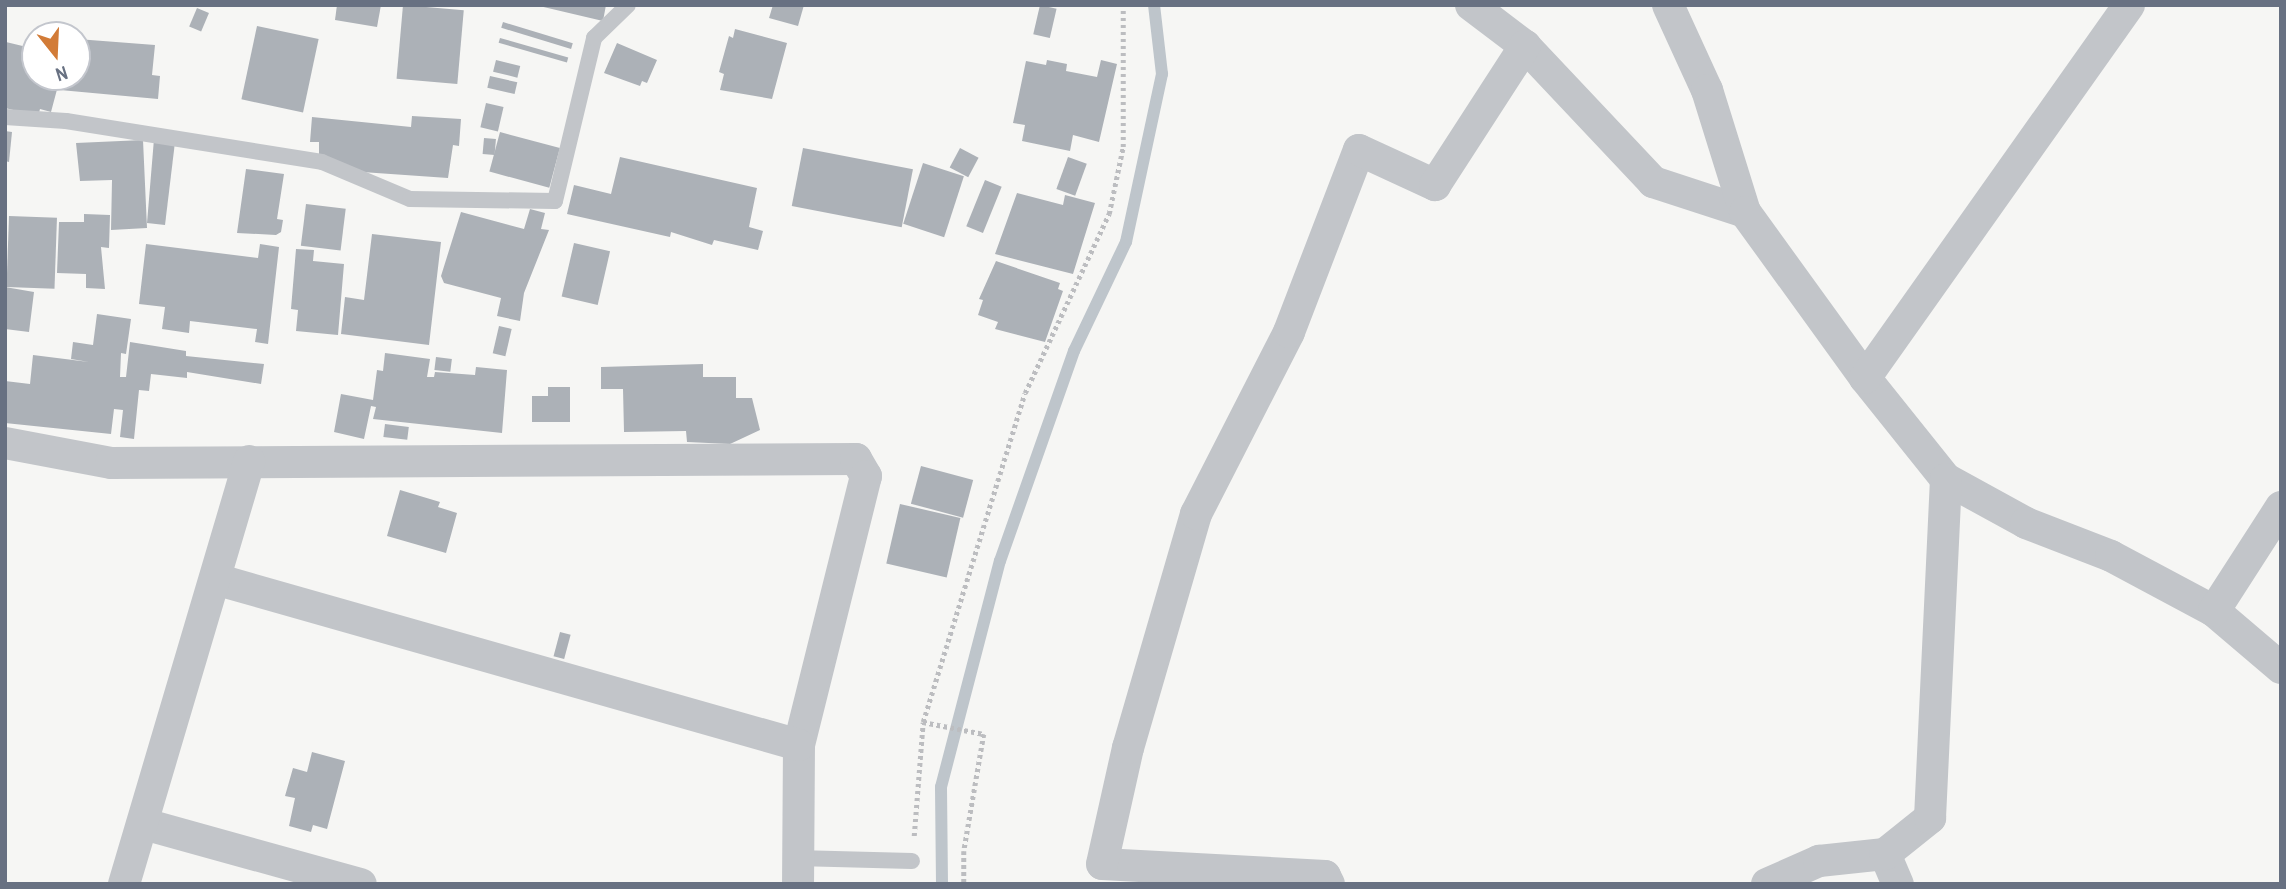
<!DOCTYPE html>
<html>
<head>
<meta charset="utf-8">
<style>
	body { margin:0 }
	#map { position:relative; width:2286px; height:889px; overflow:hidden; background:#f6f6f4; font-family:"Archivo Narrow",sans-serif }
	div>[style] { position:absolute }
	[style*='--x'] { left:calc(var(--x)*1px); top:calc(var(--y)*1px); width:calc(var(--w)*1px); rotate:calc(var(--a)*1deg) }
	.stream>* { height:12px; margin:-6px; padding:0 6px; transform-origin:6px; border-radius:6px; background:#bec5cb }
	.building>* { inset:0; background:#acb1b7; transform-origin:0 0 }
	.path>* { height:4.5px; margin-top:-2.25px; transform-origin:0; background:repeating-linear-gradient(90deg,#bcbdc0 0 3.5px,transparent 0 7px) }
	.lane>* { height:16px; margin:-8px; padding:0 8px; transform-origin:8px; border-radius:8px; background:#c2c5c9 }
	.street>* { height:32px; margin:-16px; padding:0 16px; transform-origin:16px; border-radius:16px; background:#c2c5c9 }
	span { translate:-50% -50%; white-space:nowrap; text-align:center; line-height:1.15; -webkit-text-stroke:7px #fff; paint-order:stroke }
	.frame { position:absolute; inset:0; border:7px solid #687182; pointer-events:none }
	.north { position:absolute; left:21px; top:21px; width:70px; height:70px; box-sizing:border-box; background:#fff; border:2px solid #c3c6cd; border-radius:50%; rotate:162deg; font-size:19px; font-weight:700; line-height:28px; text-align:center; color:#687182 }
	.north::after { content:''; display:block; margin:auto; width:24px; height:32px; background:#d27b37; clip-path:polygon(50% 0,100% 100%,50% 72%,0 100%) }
</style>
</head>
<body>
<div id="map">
	<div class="stream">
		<i style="--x:942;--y:884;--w:97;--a:-90.6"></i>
		<i style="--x:941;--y:787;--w:234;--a:-75.4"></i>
		<i style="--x:1000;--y:561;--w:223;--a:-70.6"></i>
		<i style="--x:1074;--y:351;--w:121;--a:-64.5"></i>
		<i style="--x:1126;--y:242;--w:172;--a:-77.9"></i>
		<i style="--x:1162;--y:74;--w:69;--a:-96.6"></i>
	</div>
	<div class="building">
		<i style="clip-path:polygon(337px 5px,381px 5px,377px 27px,335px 20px)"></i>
		<i style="left:403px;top:5px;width:61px;height:74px;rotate:5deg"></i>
		<i style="clip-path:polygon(535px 5px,606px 5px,603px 21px)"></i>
		<i style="clip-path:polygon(773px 5px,804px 5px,798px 26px,769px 18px)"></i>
		<i style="left:1040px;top:5px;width:17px;height:30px;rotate:13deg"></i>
		<i style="left:197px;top:8px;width:13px;height:20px;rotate:23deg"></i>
		<i style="left:503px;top:22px;width:73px;height:6px;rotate:17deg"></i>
		<i style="left:257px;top:26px;width:63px;height:75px;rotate:12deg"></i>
		<i style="clip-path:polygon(735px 29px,787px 43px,772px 99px,720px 90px,724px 74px,719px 72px,729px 36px,733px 38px)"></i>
		<i style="left:500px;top:38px;width:71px;height:5px;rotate:16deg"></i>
		<i style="clip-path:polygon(77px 39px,155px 45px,152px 75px,160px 76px,158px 99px,60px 90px,61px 77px,77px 77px)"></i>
		<i style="clip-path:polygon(6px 42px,35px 49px,35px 77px,59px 82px,51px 112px,40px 109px,38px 116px,5px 108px)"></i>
		<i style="clip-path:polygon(617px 43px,657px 60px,647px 83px,642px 81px,640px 86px,604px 73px)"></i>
		<i style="left:496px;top:60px;width:25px;height:12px;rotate:14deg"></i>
		<i style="clip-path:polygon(1047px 60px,1067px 64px,1066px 71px,1097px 77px,1101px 60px,1117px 64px,1099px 142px,1073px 135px,1070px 151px,1022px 141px,1025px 125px,1013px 123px,1026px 61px,1046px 65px)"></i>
		<i style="left:490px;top:76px;width:28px;height:12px;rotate:13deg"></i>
		<i style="left:486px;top:103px;width:18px;height:25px;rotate:13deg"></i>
		<i style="clip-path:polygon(412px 116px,461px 119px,459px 146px,453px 145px,448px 178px,319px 169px,319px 142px,310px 142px,312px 117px,411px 127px)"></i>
		<i style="clip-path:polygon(5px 131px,12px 132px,9px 162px,5px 161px)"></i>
		<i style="left:500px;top:132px;width:62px;height:41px;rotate:15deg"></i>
		<i style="left:484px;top:138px;width:12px;height:16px;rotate:5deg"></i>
		<i style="clip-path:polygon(154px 139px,175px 142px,165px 225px,147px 223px)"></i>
		<i style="clip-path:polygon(143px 140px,147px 228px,111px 230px,112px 180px,80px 181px,76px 143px)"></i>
		<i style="left:803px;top:148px;width:112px;height:59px;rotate:11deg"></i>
		<i style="left:960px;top:148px;width:21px;height:22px;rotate:28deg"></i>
		<i style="clip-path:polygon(620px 157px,757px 188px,749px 227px,763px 231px,758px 250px,714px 240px,712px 245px,671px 232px,670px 237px,567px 214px,574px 185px,611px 194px)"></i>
		<i style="left:1068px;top:157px;width:20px;height:34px;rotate:20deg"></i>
		<i style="left:923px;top:163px;width:43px;height:64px;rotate:18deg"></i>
		<i style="clip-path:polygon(246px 169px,284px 174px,277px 219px,283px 220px,281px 232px,276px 235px,237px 233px)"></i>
		<i style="left:985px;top:180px;width:18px;height:50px;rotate:22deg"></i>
		<i style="clip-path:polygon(1017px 193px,1063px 205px,1065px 195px,1095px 203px,1073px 274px,995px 254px)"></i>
		<i style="left:306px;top:204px;width:40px;height:42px;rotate:7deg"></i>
		<i style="clip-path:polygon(530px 209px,545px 213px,541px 229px,549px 230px,524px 293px,520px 321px,497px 316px,501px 298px,444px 283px,441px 276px,461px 212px,524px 229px)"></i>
		<i style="clip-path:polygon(84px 214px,110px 215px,109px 248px,101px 247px,105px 289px,86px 288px,86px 274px,57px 273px,59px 222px,84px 222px)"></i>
		<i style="left:9px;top:216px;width:48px;height:71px;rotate:2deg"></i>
		<i style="clip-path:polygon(372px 234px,441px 242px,429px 345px,341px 334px,345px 297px,364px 300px)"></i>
		<i style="left:574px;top:243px;width:37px;height:55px;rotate:13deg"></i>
		<i style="clip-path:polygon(146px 244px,258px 258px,260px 244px,279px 247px,268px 344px,255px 342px,257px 329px,190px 321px,189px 333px,162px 329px,165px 307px,139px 304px)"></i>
		<i style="clip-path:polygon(296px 249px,314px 250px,313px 261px,344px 264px,338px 335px,296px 331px,298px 310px,291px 309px)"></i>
		<i style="clip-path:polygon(996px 261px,1060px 283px,1058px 289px,1063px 291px,1045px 342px,995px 329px,998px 322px,978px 315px,983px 300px,979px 299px)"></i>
		<i style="clip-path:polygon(5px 287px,34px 292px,29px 332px,5px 329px)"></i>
		<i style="clip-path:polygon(97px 314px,131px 319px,126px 354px,121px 353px,120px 377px,126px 377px,130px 342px,186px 351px,186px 356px,264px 364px,261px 384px,187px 372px,187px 378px,151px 374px,149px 391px,139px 390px,134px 439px,120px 437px,123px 410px,114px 409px,111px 434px,5px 423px,5px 381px,30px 384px,33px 355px,89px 362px,71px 359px,73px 342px,93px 345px)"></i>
		<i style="left:499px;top:326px;width:13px;height:28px;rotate:13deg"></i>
		<i style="clip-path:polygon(385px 353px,430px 359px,427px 377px,434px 377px,435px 372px,475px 375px,476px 367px,507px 370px,502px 433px,373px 419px,376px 407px,371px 406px,364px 439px,334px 432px,341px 394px,373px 400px,377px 370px,383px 371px)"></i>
		<i style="left:436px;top:357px;width:16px;height:13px;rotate:7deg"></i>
		<i style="clip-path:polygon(703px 364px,703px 377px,736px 377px,736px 398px,752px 398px,760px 430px,730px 444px,687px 442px,686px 431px,624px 432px,623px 389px,601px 389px,601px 367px)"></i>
		<i style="clip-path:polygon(548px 387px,570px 387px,570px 422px,532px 422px,532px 396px,548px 396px)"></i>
		<i style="left:385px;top:424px;width:24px;height:13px;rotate:7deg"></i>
		<i style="left:921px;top:466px;width:54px;height:39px;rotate:15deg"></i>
		<i style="clip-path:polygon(400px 490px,440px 502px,438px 507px,457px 513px,446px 553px,387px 536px)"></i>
		<i style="left:900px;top:504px;width:62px;height:61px;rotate:13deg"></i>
		<i style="left:560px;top:632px;width:11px;height:25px;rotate:15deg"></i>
		<i style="clip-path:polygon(312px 752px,345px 761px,327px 829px,313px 825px,311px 832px,289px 826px,295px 798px,285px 796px,293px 768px,307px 772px)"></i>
	</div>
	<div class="path">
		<i style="--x:923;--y:722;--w:62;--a:11.1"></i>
		<i style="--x:984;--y:734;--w:119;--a:99.7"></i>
		<i style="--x:964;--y:851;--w:33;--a:90"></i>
		<i style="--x:914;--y:836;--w:114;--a:-85.5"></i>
		<i style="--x:923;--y:722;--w:344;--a:-72.8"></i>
		<i style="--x:1025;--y:393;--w:198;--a:-64.9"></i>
		<i style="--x:1109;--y:214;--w:68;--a:-78.2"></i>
		<i style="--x:1123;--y:147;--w:142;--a:-90"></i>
	</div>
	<div class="lane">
		<i style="--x:5;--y:117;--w:61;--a:3.8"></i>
		<i style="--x:66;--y:121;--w:259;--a:9.1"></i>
		<i style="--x:322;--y:162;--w:95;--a:22.8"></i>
		<i style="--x:410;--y:199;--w:145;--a:0.8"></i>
		<i style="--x:555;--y:201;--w:168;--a:-76.5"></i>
		<i style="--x:594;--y:38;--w:47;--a:-44.1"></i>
		<i style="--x:796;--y:858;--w:116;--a:1.5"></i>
	</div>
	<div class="street">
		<i style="--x:1471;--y:5;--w:68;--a:37.2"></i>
		<i style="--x:1525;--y:46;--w:187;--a:46.7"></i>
		<i style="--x:1653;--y:182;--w:97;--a:18.1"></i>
		<i style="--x:1668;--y:5;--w:94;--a:65.4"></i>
		<i style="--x:1707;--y:90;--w:128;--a:72.7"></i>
		<i style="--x:1745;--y:212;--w:205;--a:54.1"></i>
		<i style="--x:1865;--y:378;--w:129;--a:51.3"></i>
		<i style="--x:1946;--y:479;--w:91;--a:28.8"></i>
		<i style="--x:2026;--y:523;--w:91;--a:21.2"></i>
		<i style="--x:2111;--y:556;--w:117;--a:28.1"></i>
		<i style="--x:2214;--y:611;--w:88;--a:40.4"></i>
		<i style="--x:1865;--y:378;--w:457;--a:-54.7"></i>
		<i style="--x:5;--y:443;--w:108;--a:10.7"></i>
		<i style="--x:111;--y:463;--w:745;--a:-0.31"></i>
		<i style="--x:856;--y:459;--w:20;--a:60"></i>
		<i style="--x:866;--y:476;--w:277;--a:104"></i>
		<i style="--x:799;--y:745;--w:139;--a:90.4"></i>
		<i style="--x:215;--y:579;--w:607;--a:15.87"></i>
		<i style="--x:2214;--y:611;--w:124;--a:-57.2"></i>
		<i style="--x:144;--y:824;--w:225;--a:15.5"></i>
		<i style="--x:1885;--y:854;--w:33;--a:67"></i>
		<i style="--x:124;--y:884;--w:441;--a:-73.5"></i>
		<i style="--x:1329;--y:884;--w:9;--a:-117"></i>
		<i style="--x:1325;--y:876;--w:223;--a:-176.9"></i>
		<i style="--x:1102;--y:864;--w:119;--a:-77.4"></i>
		<i style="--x:1128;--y:748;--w:244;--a:-73.8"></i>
		<i style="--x:1196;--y:514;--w:204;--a:-62.9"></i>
		<i style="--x:1289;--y:332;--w:195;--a:-69"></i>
		<i style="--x:1359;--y:150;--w:84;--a:24.7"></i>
		<i style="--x:1435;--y:185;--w:166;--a:-57.1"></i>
		<i style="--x:1767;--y:884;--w:57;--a:-23.9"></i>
		<i style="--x:1819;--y:861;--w:66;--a:-6.1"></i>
		<i style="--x:1885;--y:854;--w:58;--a:-38.7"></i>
		<i style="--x:1930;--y:818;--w:339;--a:-87.3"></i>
	</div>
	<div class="frame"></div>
	<div class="north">N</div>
</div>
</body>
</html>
